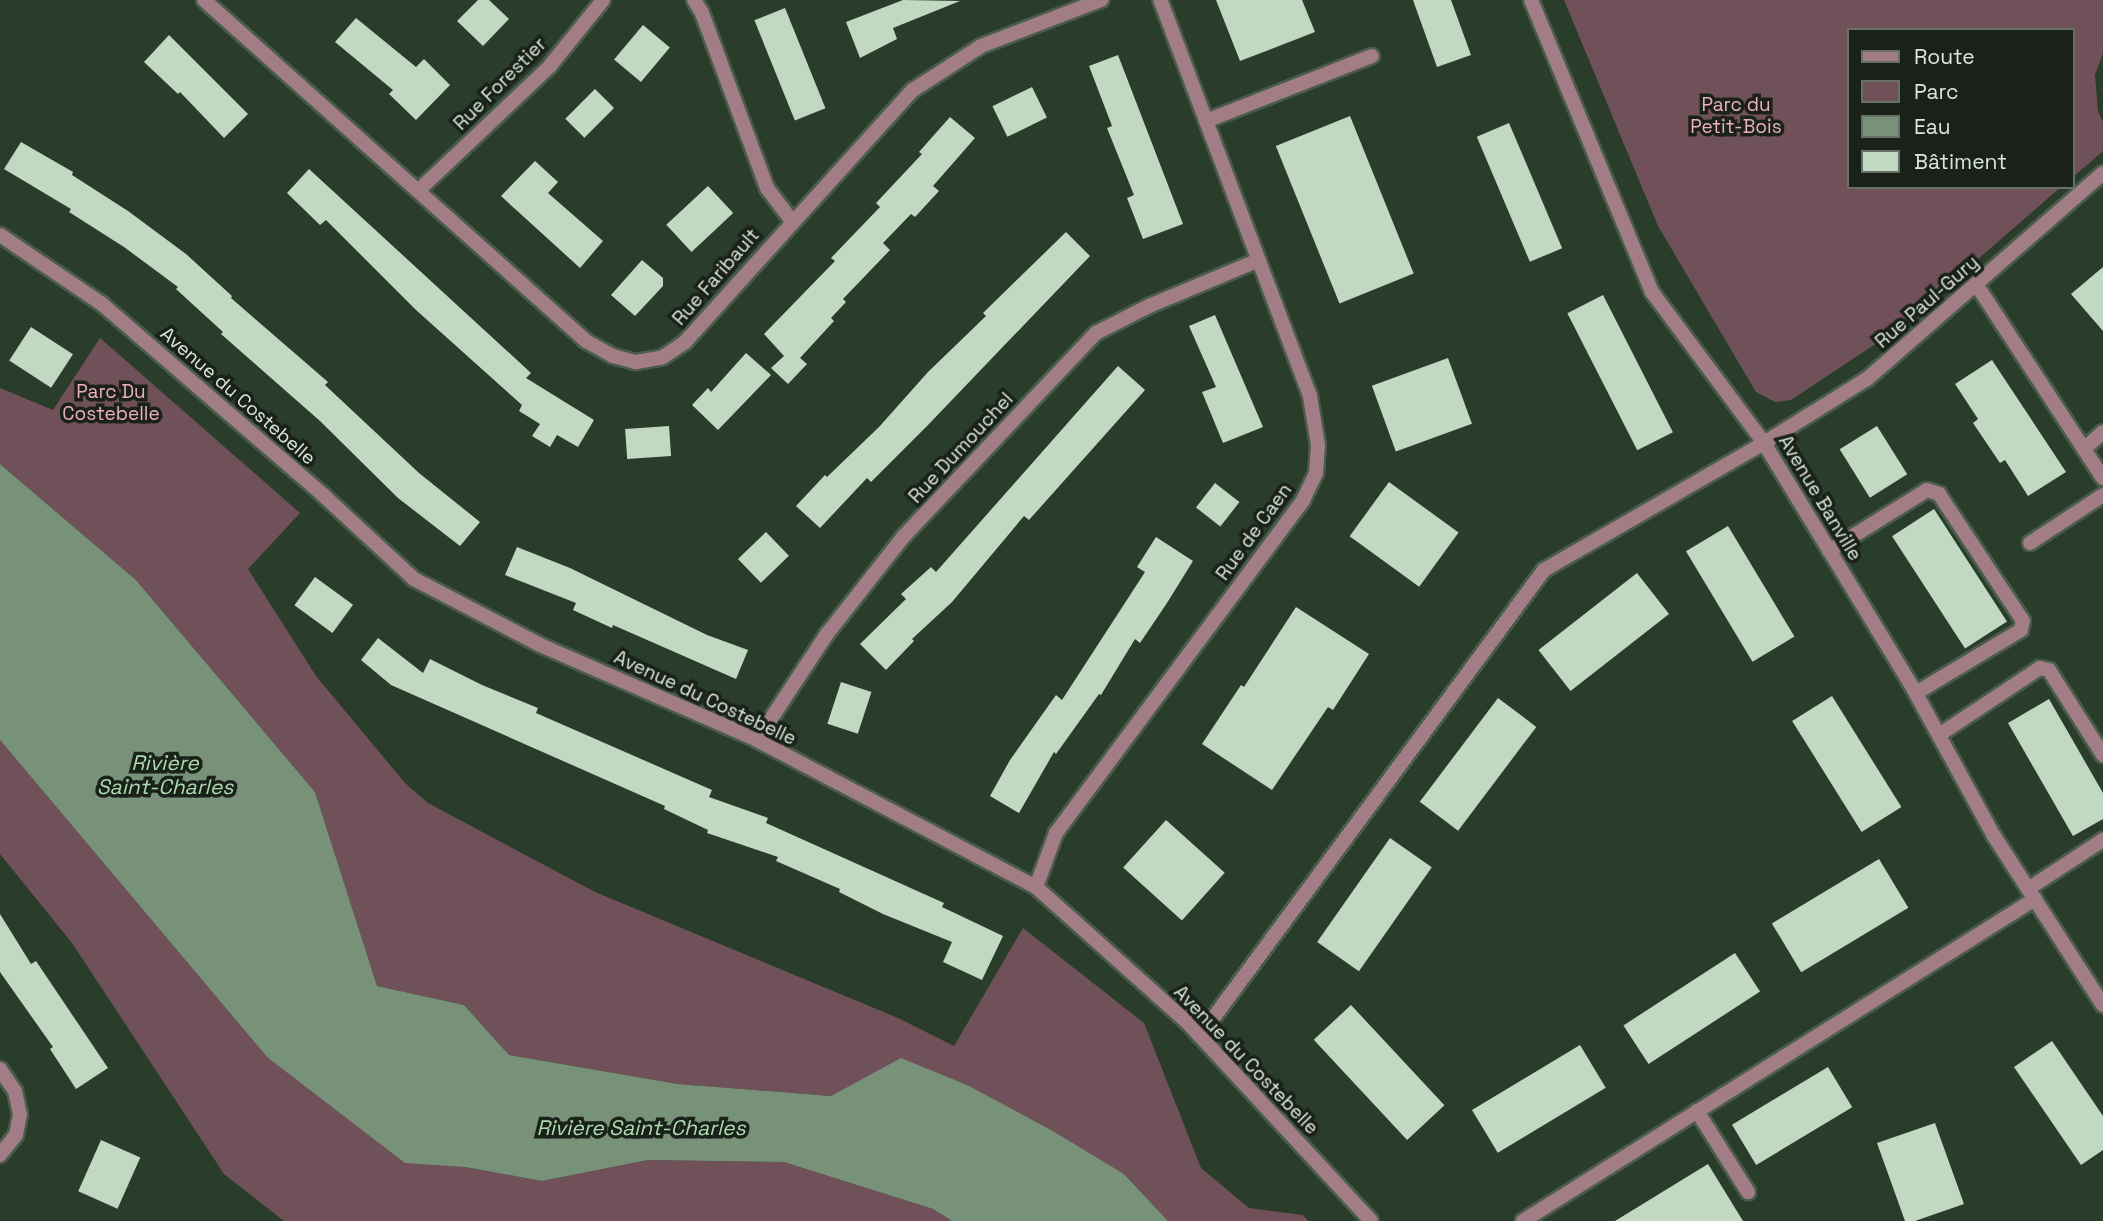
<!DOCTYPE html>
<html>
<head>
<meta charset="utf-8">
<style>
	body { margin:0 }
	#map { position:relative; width:2103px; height:1221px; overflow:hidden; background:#2a3d2b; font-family:"Space Grotesk",sans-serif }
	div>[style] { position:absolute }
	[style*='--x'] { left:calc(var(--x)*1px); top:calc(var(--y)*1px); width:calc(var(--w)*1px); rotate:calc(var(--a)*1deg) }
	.green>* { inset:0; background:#705059 }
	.water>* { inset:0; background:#789179 }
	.building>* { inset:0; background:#c1d9c2; transform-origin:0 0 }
	.roads { filter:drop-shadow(2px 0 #4a5c4b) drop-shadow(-2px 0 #4a5c4b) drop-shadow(0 2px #4a5c4b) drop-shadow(0 -2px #4a5c4b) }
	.service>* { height:14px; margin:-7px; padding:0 7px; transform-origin:7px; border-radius:7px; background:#a27d86 }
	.minor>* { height:14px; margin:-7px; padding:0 7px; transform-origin:7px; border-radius:7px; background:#a27d86 }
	span { translate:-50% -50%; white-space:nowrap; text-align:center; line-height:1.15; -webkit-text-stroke:7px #192119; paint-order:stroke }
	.street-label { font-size:19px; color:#dbe7dc }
	.park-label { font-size:19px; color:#eeafc0 }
	.water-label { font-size:21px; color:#addbb0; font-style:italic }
	.legend { position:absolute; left:1847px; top:28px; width:228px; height:161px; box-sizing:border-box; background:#192119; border:2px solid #677067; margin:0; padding:9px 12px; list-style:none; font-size:21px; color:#dbe7dc }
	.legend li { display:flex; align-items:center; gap:14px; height:35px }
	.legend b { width:35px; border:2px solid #677067 }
</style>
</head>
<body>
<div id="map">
	<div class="green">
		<i style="clip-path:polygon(1564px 0,2103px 0,2103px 53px,2095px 75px,2098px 111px,2103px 122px,2103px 151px,2073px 177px,2073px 30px,1849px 30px,1849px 187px,2061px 187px,1895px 331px,1791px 400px,1775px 402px,1756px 392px,1658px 226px)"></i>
		<i style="clip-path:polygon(100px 338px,300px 513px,248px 569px,316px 676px,405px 783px,428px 803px,595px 892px,898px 1018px,954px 1046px,1023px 928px,1144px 1023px,1201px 1168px,1249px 1208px,1303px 1215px,1308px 1221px,1168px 1221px,1124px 1174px,901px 1059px,831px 1096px,678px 1084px,509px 1055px,464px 1005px,377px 986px,315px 792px,136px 580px,0 464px,0 388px,53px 410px)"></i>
		<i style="clip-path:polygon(0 740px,267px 1057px,465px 1167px,542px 1181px,648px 1160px,784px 1162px,933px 1209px,952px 1221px,284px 1221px,224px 1174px,72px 943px,0 854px)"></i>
	</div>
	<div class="water">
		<i style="clip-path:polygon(0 464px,136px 580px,315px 792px,377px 986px,464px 1005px,509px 1055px,678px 1084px,831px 1096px,901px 1058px,967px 1085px,1051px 1130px,1124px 1174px,1168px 1221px,952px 1221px,933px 1209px,784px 1162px,648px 1160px,542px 1181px,465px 1167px,405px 1163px,267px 1057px,0 740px)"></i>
	</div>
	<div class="building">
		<i style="clip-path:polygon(478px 0,489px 0,509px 19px,483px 46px,457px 21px)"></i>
		<i style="clip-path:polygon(903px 0,960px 1px,893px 28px,897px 39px,860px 58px,846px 22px)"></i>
		<i style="clip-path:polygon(1216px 0,1302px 0,1315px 32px,1240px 61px)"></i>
		<i style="clip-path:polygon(1413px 0,1451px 0,1471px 55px,1437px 67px)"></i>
		<i style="left:785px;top:8px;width:108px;height:33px;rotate:68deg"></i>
		<i style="clip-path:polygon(356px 18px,416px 67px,424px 59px,450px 85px,416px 120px,389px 94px,393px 90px,335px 42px)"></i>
		<i style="left:643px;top:25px;width:35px;height:45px;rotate:40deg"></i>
		<i style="clip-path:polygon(169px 35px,248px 114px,224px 138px,180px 92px,178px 94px,144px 62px)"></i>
		<i style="clip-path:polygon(1118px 55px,1183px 224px,1143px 239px,1127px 198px,1134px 195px,1107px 128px,1112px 126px,1089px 66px)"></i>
		<i style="left:1032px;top:87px;width:34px;height:44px;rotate:64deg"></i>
		<i style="left:595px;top:89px;width:27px;height:42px;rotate:45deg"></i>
		<i style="left:1350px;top:116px;width:170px;height:80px;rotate:68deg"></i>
		<i style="clip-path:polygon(950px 117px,975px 138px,933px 186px,939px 191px,915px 217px,911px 214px,883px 243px,890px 250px,843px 299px,846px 302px,831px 318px,834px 321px,800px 358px,807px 364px,788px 384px,771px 368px,784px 356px,764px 334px,835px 261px,831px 258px,880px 207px,876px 203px,922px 154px,919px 152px)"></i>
		<i style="left:1509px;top:123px;width:136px;height:35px;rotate:67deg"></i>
		<i style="clip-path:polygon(21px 142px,73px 172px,72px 175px,128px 211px,186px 254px,232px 296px,231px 298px,328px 382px,325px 385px,419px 473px,480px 522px,460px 546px,398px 498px,320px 421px,221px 334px,223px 332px,176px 289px,178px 287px,124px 247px,69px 212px,71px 209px,4px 169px)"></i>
		<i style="clip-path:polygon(535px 161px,558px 182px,548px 193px,603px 241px,580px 268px,501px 196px)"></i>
		<i style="clip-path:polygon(309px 169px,531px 373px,526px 378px,594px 420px,578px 447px,557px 435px,550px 447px,532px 436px,540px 424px,519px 411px,522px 405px,416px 310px,326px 220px,320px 225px,287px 193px)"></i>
		<i style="left:708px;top:186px;width:37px;height:57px;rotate:47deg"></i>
		<i style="clip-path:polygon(1066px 232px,1090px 256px,928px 425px,871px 482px,867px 478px,820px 528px,796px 506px,825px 475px,827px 477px,879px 427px,928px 372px,986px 316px,983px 313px)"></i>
		<i style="clip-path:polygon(642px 260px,663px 278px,663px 286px,635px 316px,611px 295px)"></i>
		<i style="clip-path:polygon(2103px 267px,2103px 331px,2071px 294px)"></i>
		<i style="left:1603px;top:295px;width:154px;height:40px;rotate:63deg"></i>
		<i style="clip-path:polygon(1215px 315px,1263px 427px,1223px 443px,1202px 392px,1216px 387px,1189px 326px)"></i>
		<i style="left:31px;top:327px;width:50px;height:40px;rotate:33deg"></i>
		<i style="clip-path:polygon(746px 353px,771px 375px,718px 430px,692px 405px,708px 388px,711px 392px)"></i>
		<i style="left:1448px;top:358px;width:70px;height:81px;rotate:70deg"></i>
		<i style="clip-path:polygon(1992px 360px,2066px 472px,2028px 496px,2005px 460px,2000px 463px,1973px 423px,1978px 419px,1955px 384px)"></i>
		<i style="clip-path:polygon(1118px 366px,1145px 390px,1029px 520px,1024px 516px,952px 602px,912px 639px,914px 641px,886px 670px,860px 644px,906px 599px,901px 594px,931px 567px,936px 572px)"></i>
		<i style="left:669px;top:426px;width:30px;height:44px;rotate:86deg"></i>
		<i style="left:1877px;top:426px;width:57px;height:44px;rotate:58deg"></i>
		<i style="left:1389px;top:482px;width:86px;height:67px;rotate:36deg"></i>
		<i style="left:1215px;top:483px;width:31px;height:31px;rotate:38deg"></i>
		<i style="left:1934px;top:509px;width:134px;height:50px;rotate:57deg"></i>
		<i style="left:1728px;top:526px;width:129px;height:49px;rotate:59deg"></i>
		<i style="left:766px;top:532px;width:33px;height:39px;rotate:46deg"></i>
		<i style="clip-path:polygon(1156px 537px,1193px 561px,1167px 603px,1140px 643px,1135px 639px,1101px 695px,1099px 694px,1056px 754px,1054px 752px,1019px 813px,990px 796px,1010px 760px,1056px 695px,1062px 700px,1145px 572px,1137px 567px)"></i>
		<i style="clip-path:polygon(517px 547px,570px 568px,707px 635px,748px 650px,736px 679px,613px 625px,612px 628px,573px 610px,576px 603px,505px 575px)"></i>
		<i style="left:1637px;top:573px;width:52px;height:125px;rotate:52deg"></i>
		<i style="left:315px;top:577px;width:47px;height:35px;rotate:36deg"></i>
		<i style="clip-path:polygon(1296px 607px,1369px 654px,1333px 710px,1328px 707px,1272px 790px,1202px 744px,1241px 685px,1244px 687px)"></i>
		<i style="clip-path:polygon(378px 638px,423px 673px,430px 659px,482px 685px,538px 708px,536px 713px,712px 790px,709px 797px,768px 818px,766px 823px,944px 903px,942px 907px,1003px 936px,982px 980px,943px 962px,952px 942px,883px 914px,839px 892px,840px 889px,776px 861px,778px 857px,707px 833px,708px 830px,664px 809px,665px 806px,391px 685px,361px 660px)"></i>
		<i style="left:841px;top:682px;width:32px;height:44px;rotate:18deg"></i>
		<i style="left:1832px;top:696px;width:131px;height:47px;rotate:58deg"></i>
		<i style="left:1498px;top:698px;width:48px;height:130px;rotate:37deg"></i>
		<i style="clip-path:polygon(2049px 699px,2103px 793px,2103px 819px,2073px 836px,2008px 723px)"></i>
		<i style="left:1166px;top:820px;width:79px;height:64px;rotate:42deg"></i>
		<i style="left:1390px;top:838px;width:51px;height:127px;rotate:35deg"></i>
		<i style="left:1879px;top:859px;width:57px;height:125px;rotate:59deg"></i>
		<i style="clip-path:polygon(0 914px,31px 964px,36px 961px,108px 1068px,76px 1089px,50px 1049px,53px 1047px,0 972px)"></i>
		<i style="left:1735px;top:953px;width:46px;height:133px;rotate:57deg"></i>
		<i style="left:1351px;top:1005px;width:137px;height:51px;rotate:47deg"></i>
		<i style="clip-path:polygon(2052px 1041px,2103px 1116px,2103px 1150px,2081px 1165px,2014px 1067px)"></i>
		<i style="left:1580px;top:1045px;width:50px;height:126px;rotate:59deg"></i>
		<i style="left:1828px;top:1067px;width:47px;height:112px;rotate:59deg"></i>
		<i style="clip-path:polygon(1935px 1123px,1964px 1204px,1915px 1221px,1905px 1221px,1877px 1143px)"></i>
		<i style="left:101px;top:1140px;width:43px;height:56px;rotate:24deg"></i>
		<i style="clip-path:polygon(1708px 1164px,1743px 1221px,1615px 1221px)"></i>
	</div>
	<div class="roads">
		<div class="service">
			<i style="--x:1206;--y:121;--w:178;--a:-21.4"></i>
			<i style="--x:1976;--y:284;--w:232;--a:56.8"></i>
			<i style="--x:2084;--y:449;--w:25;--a:-42"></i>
			<i style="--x:2030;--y:543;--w:87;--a:-33.3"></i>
			<i style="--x:1829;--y:551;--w:115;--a:-31.9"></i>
			<i style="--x:1927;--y:490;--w:13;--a:18"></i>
			<i style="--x:1939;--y:494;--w:152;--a:56.5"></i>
			<i style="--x:2023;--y:621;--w:9;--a:103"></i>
			<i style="--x:2021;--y:630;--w:122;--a:149"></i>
			<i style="--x:1939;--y:735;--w:121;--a:-33.6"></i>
			<i style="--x:2040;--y:668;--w:9;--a:13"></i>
			<i style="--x:2049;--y:670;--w:101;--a:57.6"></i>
			<i style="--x:2028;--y:889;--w:90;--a:-33.2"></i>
			<i style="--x:1200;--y:1036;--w:579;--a:-53.57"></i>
			<i style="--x:1544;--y:570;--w:254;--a:-30"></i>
			<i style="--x:1697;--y:1111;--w:96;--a:57.8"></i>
			<i style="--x:1523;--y:1221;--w:605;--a:-32.17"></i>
		</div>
		<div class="minor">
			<i style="--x:204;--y:0;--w:512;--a:41.75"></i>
			<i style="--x:586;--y:341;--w:31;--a:29"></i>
			<i style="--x:613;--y:356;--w:24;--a:15"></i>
			<i style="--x:636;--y:362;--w:27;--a:-10"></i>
			<i style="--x:663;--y:357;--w:27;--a:-34"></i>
			<i style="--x:685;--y:342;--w:340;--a:-47.9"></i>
			<i style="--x:913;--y:90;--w:81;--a:-32.9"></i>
			<i style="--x:981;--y:46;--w:129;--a:-21"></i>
			<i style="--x:694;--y:0;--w:15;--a:58"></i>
			<i style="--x:702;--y:13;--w:187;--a:69.6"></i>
			<i style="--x:767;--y:188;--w:41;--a:52.9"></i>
			<i style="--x:1531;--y:0;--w:316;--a:67.5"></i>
			<i style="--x:1652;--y:292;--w:188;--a:53.4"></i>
			<i style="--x:1764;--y:443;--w:289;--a:58.7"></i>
			<i style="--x:1914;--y:690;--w:166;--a:61.3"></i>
			<i style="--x:1994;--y:836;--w:201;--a:57.2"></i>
			<i style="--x:419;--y:190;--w:179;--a:-43.4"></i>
			<i style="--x:549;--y:67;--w:86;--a:-51.1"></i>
			<i style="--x:0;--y:235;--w:123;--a:34.1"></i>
			<i style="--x:102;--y:304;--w:292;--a:40.8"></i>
			<i style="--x:323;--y:495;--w:124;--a:42.7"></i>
			<i style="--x:414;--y:579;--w:142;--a:27.6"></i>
			<i style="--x:540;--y:645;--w:237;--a:23.6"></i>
			<i style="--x:757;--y:740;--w:315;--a:27.8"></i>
			<i style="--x:1036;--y:887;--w:201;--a:41.8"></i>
			<i style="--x:1186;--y:1021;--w:272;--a:47.2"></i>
			<i style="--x:1764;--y:443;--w:121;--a:-31.9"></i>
			<i style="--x:1867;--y:379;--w:313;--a:-41.1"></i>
			<i style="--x:757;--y:740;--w:127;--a:-56.6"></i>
			<i style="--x:827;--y:634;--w:123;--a:-51.9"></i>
			<i style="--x:903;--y:537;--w:281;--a:-46.6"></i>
			<i style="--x:1096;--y:333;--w:59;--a:-27"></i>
			<i style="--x:1149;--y:306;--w:119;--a:-22.7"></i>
			<i style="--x:1036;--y:887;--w:58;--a:-69.7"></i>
			<i style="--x:1056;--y:833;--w:415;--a:-53.4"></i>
			<i style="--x:1303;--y:500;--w:30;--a:-64"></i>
			<i style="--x:1316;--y:473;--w:28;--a:-86"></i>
			<i style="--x:1318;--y:445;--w:50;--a:-99.3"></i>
			<i style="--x:1310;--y:396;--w:423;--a:-110.7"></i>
			<i style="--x:0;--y:1069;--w:27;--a:56"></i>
			<i style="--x:15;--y:1091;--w:24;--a:78"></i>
			<i style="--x:20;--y:1114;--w:21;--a:101"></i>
			<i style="--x:16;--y:1135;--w:26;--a:129"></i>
		</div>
	</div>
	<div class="street-label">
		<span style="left:500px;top:84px;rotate:-45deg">Rue Forestier</span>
		<span style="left:716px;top:277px;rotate:-49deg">Rue Faribault</span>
		<span style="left:1927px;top:302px;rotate:-41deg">Rue Paul-Gury</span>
		<span style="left:238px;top:396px;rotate:41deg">Avenue du Costebelle</span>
		<span style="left:961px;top:448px;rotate:-47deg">Rue Dumouchel</span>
		<span style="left:1820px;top:498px;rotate:59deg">Avenue Banville</span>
		<span style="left:1254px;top:532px;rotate:-54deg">Rue de Caen</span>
		<span style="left:705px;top:698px;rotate:25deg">Avenue du Costebelle</span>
		<span style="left:1246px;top:1060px;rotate:46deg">Avenue du Costebelle</span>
	</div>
	<div class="park-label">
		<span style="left:1736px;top:116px">Parc du<br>Petit-Bois</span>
		<span style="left:111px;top:403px">Parc Du<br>Costebelle</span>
	</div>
	<div class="water-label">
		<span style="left:165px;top:775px">Rivière<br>Saint-Charles</span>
		<span style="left:641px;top:1128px">Rivière Saint-Charles</span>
	</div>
	<ul class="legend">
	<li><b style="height:9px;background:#a27d86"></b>Route</li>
	<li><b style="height:19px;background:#705059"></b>Parc</li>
	<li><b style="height:19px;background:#789179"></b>Eau</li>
	<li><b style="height:19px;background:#c1d9c2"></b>Bâtiment</li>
	</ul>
</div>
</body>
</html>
